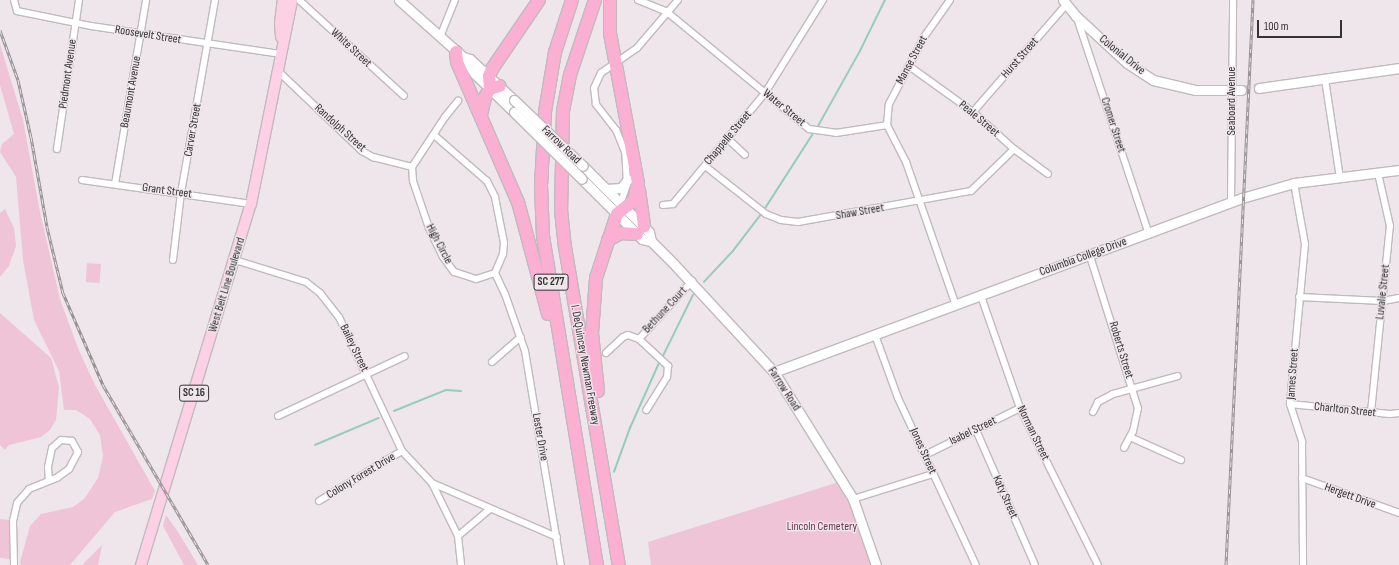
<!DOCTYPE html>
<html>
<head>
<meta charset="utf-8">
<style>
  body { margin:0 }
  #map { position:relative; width:1399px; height:565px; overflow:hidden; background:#eee6ea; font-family:"Sofia Sans Condensed",sans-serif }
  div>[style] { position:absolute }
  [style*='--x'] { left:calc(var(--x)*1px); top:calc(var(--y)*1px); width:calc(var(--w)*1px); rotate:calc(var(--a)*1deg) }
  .green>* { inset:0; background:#efc4d7; transform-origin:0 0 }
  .stream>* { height:1.5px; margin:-0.75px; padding:0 0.75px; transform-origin:0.75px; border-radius:0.75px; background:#98cbbd }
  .secondary-tunnel>* { height:9px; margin-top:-4.5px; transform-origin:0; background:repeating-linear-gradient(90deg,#c9c2c6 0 9px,transparent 0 13.5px) }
  .roads { filter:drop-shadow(1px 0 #c1babd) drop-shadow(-1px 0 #c1babd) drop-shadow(0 1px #c1babd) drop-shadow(0 -1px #c1babd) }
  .street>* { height:6px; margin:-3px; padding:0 3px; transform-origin:3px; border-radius:3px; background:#fff }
  .secondary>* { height:9px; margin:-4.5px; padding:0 4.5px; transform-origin:4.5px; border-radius:4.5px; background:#fff }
  .primary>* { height:10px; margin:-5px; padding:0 5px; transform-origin:5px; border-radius:5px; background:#fdd0e5 }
  .highway>* { height:12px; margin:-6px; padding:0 6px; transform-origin:6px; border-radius:6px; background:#fbb0d3 }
  .rail>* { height:3px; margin-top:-1.5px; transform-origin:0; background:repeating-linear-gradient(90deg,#eee6ea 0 4.5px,#979194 0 9px); box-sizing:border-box; border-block:1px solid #979194 }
  .bridges { filter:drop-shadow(1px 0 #c1babd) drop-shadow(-1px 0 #c1babd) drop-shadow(0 1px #c1babd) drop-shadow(0 -1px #c1babd) }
  .secondary-bridge>* { height:9px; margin:-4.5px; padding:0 4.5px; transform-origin:4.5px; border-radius:4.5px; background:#fff }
  span { translate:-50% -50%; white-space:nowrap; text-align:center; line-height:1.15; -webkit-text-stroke:3px #eee6ea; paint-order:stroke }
  .shield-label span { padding:1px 3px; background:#eee6ea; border:1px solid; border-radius:3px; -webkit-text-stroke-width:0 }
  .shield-label { font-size:11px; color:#353234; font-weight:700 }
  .street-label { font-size:12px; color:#353234 }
  .park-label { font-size:12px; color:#6c3451 }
  .scale { position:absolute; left:1257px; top:20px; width:85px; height:18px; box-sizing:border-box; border:2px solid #353234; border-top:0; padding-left:5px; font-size:12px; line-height:14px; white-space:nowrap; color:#353234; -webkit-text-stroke:3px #eee6ea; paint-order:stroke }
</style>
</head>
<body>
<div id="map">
  <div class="green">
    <div style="clip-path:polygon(0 44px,23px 120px,40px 212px,60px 299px,78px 348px,94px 383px,155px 491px,152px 499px,115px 512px,70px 565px,21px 565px,20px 562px,30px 526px,41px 514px,73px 507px,84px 499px,98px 478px,103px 456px,100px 435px,90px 419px,76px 410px,64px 410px,59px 371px,34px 320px,23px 260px,16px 177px,0 152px,2px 144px,14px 134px,0 85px)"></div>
    <div style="clip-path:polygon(5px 209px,14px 228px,16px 246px,9px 266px,0 277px,0 213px)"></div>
    <div style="left:87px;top:263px;width:14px;height:19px;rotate:4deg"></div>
    <div style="clip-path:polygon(0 313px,51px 358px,59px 387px,56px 420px,50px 430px,41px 437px,9px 445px,5px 450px,0 445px)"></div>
    <div style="clip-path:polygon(842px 481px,876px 565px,651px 565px,648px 542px)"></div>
    <div style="clip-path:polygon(166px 515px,178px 532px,198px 565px,184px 565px,163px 526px)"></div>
    <div style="clip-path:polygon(0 519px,9px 520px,10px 559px,0 558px)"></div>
    <div style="clip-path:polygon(102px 545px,98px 565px,83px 565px,85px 562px)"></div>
  </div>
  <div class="stream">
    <div style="--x:817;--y:128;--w:88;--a:-60.8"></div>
    <div style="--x:860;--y:51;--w:57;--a:-63.9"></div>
    <div style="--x:764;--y:210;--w:93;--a:-57.3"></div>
    <div style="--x:704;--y:282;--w:42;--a:-46.9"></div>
    <div style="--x:733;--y:251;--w:48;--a:-52.7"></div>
    <div style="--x:662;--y:358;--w:70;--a:-63.8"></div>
    <div style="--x:394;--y:411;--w:56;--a:-22"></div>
    <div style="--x:446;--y:390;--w:15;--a:4"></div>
    <div style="--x:315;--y:445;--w:69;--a:-22.9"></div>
    <div style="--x:614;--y:472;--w:47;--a:-70"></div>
    <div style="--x:630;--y:428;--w:73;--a:-65.9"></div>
  </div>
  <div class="secondary-tunnel">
    <div style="--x:1241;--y:90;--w:18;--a:-6"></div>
  </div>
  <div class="roads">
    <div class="street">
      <div style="--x:14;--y:0;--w:11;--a:75"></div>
      <div style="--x:17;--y:11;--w:76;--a:11.5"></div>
      <div style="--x:91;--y:26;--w:191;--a:8.4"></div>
      <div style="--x:299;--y:0;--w:142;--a:42.4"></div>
      <div style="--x:638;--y:0;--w:31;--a:22"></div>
      <div style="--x:667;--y:12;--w:184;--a:39.5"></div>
      <div style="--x:809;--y:129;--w:27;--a:8"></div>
      <div style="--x:836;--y:133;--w:52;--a:-8.9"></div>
      <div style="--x:1077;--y:18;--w:228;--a:71.6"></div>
      <div style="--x:440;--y:37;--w:40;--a:-68"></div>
      <div style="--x:909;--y:66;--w:79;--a:35.7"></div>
      <div style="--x:973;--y:112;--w:55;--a:42.1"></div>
      <div style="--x:1014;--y:149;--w:42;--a:36.3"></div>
      <div style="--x:278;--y:71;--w:116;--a:43.6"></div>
      <div style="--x:362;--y:151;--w:13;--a:29"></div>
      <div style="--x:373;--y:157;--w:40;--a:14.4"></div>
      <div style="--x:1325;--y:79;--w:100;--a:81.4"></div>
      <div style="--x:973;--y:112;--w:143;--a:-49"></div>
      <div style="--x:887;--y:125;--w:42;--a:62.8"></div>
      <div style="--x:906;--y:162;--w:149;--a:70.8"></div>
      <div style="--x:887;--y:125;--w:21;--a:-85"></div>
      <div style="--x:889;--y:104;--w:76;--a:-62.4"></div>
      <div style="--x:924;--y:37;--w:45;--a:-54.9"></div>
      <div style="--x:434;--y:135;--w:70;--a:41"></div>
      <div style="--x:487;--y:181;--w:18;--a:63"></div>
      <div style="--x:495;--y:197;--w:47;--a:78.9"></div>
      <div style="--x:504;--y:243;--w:11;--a:95"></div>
      <div style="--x:503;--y:254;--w:21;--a:113"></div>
      <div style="--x:495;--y:273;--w:20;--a:162"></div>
      <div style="--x:476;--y:279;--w:23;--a:-162"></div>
      <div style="--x:454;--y:272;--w:19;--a:-126"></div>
      <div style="--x:443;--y:257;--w:32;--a:-116"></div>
      <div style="--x:429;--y:228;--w:50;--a:-108.8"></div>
      <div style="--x:413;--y:181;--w:14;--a:-94"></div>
      <div style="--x:412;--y:167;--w:60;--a:-56.6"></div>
      <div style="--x:445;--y:117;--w:21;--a:-51"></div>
      <div style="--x:728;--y:139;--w:23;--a:43"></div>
      <div style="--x:57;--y:149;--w:151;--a:-81.6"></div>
      <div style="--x:705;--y:166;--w:78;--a:38.2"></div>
      <div style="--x:766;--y:214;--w:16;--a:22"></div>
      <div style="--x:781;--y:220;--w:17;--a:7"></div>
      <div style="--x:798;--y:222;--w:176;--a:-10.2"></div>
      <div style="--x:971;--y:191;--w:60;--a:-44.3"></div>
      <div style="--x:82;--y:180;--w:171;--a:8.1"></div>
      <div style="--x:1294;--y:183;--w:62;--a:79.8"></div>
      <div style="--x:1305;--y:244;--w:161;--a:95.4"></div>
      <div style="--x:1290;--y:404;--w:40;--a:72"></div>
      <div style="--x:1302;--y:442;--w:123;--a:89.5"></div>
      <div style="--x:115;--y:184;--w:187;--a:-80.4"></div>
      <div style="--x:1231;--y:203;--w:203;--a:-89.4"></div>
      <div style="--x:620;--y:205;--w:21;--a:-71"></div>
      <div style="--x:627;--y:185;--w:33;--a:-93"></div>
      <div style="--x:625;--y:152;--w:24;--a:-112"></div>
      <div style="--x:616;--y:130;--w:33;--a:-128"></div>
      <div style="--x:596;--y:104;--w:16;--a:-97"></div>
      <div style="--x:594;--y:88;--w:17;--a:-65"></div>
      <div style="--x:601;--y:73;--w:44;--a:-34.8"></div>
      <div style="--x:637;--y:48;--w:63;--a:-49.5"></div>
      <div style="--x:663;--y:205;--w:10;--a:-6"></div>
      <div style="--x:673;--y:204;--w:144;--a:-50.3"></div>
      <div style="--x:765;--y:93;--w:110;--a:-58.1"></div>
      <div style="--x:1089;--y:253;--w:163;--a:72.5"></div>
      <div style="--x:1138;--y:408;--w:24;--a:102"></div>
      <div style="--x:1133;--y:431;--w:19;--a:118"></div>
      <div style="--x:173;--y:260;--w:67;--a:-83.2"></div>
      <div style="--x:181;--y:193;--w:196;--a:-80"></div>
      <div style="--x:235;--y:260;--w:74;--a:17.2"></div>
      <div style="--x:306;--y:282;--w:18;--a:38"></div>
      <div style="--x:320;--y:293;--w:31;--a:52"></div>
      <div style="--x:339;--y:317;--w:148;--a:64.8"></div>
      <div style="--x:402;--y:451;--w:44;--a:46.8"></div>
      <div style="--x:432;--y:483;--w:136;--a:23.4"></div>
      <div style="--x:495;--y:273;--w:23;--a:65"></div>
      <div style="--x:505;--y:294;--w:60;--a:70.7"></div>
      <div style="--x:525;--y:351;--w:217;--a:80.5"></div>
      <div style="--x:981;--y:296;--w:119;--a:70.8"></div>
      <div style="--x:1020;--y:408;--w:175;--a:63.6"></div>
      <div style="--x:1299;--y:297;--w:84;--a:2.7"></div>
      <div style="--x:1383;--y:301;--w:16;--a:-11"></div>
      <div style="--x:875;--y:335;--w:67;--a:69.9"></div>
      <div style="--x:898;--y:398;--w:184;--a:65"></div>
      <div style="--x:639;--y:339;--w:40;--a:43"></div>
      <div style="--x:668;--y:366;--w:11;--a:95"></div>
      <div style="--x:667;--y:377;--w:39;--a:122"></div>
      <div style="--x:606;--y:353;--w:23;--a:-43"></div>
      <div style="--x:623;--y:337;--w:5;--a:-22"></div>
      <div style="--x:628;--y:335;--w:12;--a:20"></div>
      <div style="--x:639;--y:339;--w:79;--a:-47.6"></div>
      <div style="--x:492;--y:362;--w:38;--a:-41"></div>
      <div style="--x:1290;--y:404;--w:100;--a:5.7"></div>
      <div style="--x:1390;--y:414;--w:9;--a:-6"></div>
      <div style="--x:1093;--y:412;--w:11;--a:-63"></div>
      <div style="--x:1098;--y:402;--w:17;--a:-28"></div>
      <div style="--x:1113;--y:394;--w:67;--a:-15.5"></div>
      <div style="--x:1371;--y:412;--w:187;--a:-84.2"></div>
      <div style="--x:1390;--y:226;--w:54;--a:-102.8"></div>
      <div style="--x:278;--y:416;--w:140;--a:-25.3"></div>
      <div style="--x:976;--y:430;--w:147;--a:66.4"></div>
      <div style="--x:1130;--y:437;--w:56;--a:24.3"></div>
      <div style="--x:925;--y:455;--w:106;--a:-26.3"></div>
      <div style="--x:1302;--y:478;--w:103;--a:19.8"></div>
      <div style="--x:432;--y:483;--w:59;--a:63.9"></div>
      <div style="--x:458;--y:536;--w:29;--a:84"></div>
      <div style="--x:853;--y:499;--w:84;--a:-17.4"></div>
      <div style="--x:319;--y:501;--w:97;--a:-31.1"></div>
      <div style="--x:458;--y:536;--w:42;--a:-40.2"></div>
      <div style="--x:14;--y:565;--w:44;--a:-91.3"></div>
      <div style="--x:13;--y:521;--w:18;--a:-77"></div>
      <div style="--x:17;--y:503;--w:18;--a:-49"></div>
      <div style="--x:29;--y:489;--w:31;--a:-22"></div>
      <div style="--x:58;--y:477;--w:14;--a:-36"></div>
      <div style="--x:69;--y:469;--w:19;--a:-62"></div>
      <div style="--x:78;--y:452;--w:13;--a:-119"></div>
      <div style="--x:72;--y:441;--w:11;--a:-175"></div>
      <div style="--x:61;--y:440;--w:12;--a:138"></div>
      <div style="--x:52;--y:448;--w:19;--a:102"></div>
      <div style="--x:48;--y:467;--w:13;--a:86"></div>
    </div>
    <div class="secondary">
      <div style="--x:399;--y:0;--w:86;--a:41.7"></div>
      <div style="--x:463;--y:57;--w:7;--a:16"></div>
      <div style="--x:470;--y:59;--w:60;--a:43"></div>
      <div style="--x:1063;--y:0;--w:21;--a:51"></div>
      <div style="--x:1076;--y:16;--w:69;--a:42.7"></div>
      <div style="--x:1127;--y:63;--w:31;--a:33"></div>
      <div style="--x:1153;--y:80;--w:43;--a:13.4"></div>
      <div style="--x:1195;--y:90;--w:46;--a:0"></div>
      <div style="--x:463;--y:57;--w:21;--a:55"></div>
      <div style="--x:475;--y:74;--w:54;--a:44.3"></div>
      <div style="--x:1259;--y:88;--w:141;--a:-8.1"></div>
      <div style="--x:583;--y:166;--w:93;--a:45"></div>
      <div style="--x:649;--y:232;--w:9;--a:77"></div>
      <div style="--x:582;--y:179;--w:85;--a:45"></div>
      <div style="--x:642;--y:239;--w:9;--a:13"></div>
      <div style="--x:651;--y:241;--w:31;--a:45"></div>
      <div style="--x:673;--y:263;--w:149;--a:47.2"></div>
      <div style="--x:774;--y:372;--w:150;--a:58.1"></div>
      <div style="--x:853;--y:499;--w:70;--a:70.8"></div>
      <div style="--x:606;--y:189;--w:15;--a:-4"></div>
      <div style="--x:621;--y:188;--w:11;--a:-52"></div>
      <div style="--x:774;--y:372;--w:499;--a:-20.4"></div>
      <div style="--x:1242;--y:198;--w:54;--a:-16.1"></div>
      <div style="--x:1294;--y:183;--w:106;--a:-7.1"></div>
    </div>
    <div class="primary">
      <div style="--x:281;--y:37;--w:14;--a:-94"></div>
      <div style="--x:280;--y:23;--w:23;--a:-83"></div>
      <div style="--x:141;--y:565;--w:377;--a:-73.1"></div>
      <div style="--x:251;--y:204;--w:208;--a:-78.6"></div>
    </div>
    <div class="highway">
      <div style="--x:572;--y:0;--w:55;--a:108.1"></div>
      <div style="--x:555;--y:52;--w:61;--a:99.5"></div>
      <div style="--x:545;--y:112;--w:74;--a:93.1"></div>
      <div style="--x:541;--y:186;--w:50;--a:87.7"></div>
      <div style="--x:543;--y:236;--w:333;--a:80.7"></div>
      <div style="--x:595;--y:0;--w:79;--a:108.4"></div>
      <div style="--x:570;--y:75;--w:36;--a:101"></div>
      <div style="--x:563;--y:110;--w:100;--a:91.1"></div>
      <div style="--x:561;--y:210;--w:37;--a:84"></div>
      <div style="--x:565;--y:247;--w:323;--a:80.4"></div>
      <div style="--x:456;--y:52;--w:10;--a:84"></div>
      <div style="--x:457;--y:62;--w:153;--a:66.5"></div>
      <div style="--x:518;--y:202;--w:116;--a:75"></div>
      <div style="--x:490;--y:89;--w:13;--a:-94"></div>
      <div style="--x:489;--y:76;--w:8;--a:-67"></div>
      <div style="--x:492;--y:69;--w:83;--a:-55.7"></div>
      <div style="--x:481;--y:115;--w:18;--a:-77"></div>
      <div style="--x:485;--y:97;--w:9;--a:-58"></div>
      <div style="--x:490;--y:89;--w:10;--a:-17"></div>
      <div style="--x:639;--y:190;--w:37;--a:82"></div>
      <div style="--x:608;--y:240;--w:15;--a:-28"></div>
      <div style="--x:621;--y:233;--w:16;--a:4"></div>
      <div style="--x:598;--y:391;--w:58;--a:-95.9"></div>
      <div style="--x:592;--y:333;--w:55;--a:-85.8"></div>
      <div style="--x:596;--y:278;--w:67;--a:-71.8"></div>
      <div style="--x:617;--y:214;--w:22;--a:-39"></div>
      <div style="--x:634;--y:200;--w:17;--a:-77"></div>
      <div style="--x:638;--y:183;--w:153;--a:-100.6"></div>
      <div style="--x:610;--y:33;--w:33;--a:-90"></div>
    </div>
  </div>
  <div class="rail">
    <div style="--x:0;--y:30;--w:53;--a:70.2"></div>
    <div style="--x:18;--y:80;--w:58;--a:77.2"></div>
    <div style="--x:31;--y:137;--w:91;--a:79.9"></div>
    <div style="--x:47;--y:227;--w:68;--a:76.4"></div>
    <div style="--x:63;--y:293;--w:100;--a:66.5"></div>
    <div style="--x:103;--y:385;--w:208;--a:59.7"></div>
    <div style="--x:1226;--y:565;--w:566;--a:-87.26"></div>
  </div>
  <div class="bridges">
    <div class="secondary-bridge">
      <div style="--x:514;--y:100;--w:95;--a:43.7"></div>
      <div style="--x:514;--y:112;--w:95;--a:44.6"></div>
    </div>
  </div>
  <div class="shield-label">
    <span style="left:551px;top:282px">SC 277</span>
    <span style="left:194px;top:393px">SC 16</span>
  </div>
  <div class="street-label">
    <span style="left:148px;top:35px;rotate:9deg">Roosevelt Street</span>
    <span style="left:351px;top:48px;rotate:43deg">White Street</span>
    <span style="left:1122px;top:55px;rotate:39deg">Colonial Drive</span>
    <span style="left:1020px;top:58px;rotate:-49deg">Hurst Street</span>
    <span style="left:912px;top:60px;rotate:-62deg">Manse Street</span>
    <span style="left:68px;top:74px;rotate:-82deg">Piedmont Avenue</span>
    <span style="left:131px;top:92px;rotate:-80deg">Beaumont Avenue</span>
    <span style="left:1232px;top:101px;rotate:-90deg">Seaboard Avenue</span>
    <span style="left:784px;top:108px;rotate:39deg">Water Street</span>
    <span style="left:979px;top:119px;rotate:40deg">Peale Street</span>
    <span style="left:1113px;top:125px;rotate:72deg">Cromer Street</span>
    <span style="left:340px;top:128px;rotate:42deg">Randolph Street</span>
    <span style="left:193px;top:130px;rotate:-80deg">Carver Street</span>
    <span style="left:728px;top:138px;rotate:-50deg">Chappelle Street</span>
    <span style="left:561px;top:145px;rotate:44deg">Farrow Road</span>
    <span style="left:167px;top:191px;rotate:8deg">Grant Street</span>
    <span style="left:860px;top:212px;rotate:-10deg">Shaw Street</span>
    <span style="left:439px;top:244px;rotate:62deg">High Circle</span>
    <span style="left:1083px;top:257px;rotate:-20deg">Columbia College Drive</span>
    <span style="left:227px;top:285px;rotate:-73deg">West Belt Line Boulevard</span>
    <span style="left:1383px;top:292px;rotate:-84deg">Luvalie Street</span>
    <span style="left:665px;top:310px;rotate:-47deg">Bethune Court</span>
    <span style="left:354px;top:348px;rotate:64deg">Bailey Street</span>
    <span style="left:1121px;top:350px;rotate:73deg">Roberts Street</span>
    <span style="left:585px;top:365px;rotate:80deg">I. DeQuincey Newman Freeway</span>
    <span style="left:1293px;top:374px;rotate:-86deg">James Street</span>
    <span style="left:784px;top:389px;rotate:57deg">Farrow Road</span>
    <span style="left:1345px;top:410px;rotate:6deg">Charlton Street</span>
    <span style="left:973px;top:431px;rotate:-26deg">Isabel Street</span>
    <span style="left:1033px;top:433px;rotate:64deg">Norman Street</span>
    <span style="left:540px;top:437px;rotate:80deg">Lester Drive</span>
    <span style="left:923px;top:451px;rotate:66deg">Jones Street</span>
    <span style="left:361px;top:476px;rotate:-31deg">Colony Forest Drive</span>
    <span style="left:1350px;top:496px;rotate:20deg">Hergett Drive</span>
    <span style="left:1005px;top:497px;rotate:66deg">Katy Street</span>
  </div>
  <div class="park-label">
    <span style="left:822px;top:527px">Lincoln Cemetery</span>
  </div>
  <div class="scale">100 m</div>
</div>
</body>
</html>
